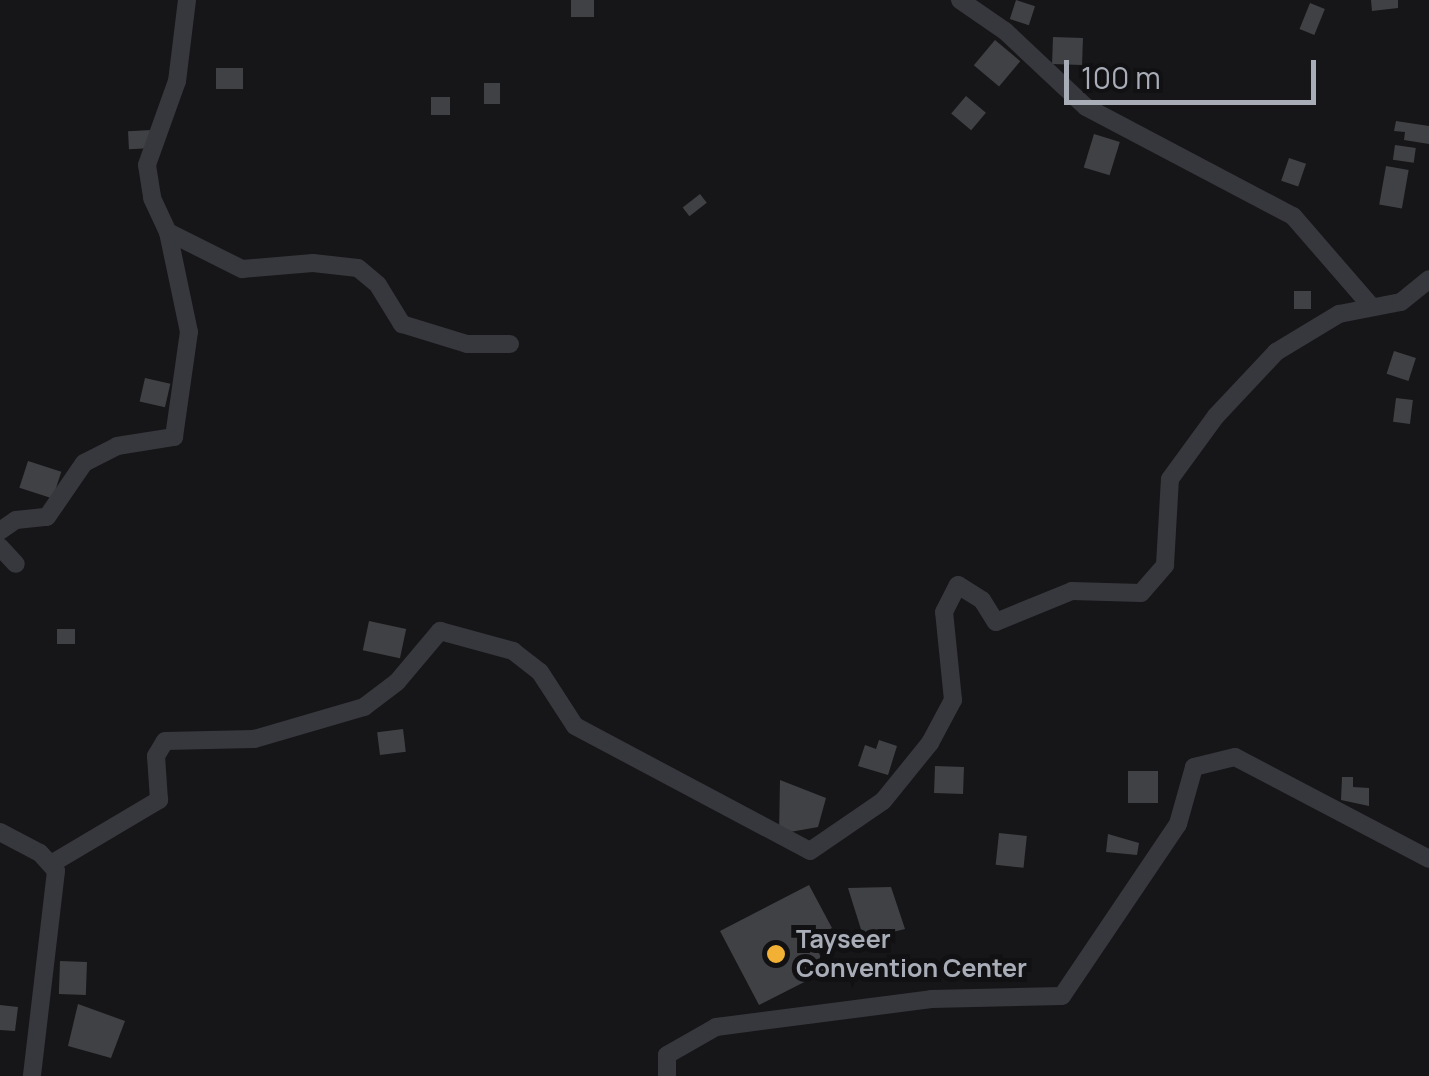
<!DOCTYPE html>
<html>
<head>
<meta charset="utf-8">
<style>
  body { margin:0 }
  #map { position:relative; width:1429px; height:1076px; overflow:hidden; background:#161618; font-family:Manrope,sans-serif }
  div>[style] { position:absolute }
  [style*='--x'] { left:calc(var(--x)*1px); top:calc(var(--y)*1px); width:calc(var(--w)*1px); rotate:calc(var(--a)*1deg) }
  .building>* { inset:0; background:#404145; transform-origin:0 0 }
  .street>* { height:18px; margin:-9px; padding:0 9px; transform-origin:9px; border-radius:9px; background:#37383d }
  .dots>* { width:28px; height:28px; translate:-50% -50%; box-sizing:border-box; border:5px solid #111113; border-radius:50% }
  span { translate:-50% -50%; white-space:nowrap; text-align:center; line-height:1.15; -webkit-text-stroke:10px #111113; paint-order:stroke }
  .poi-label { font-size:25px; color:#a8adb8; font-weight:700 }
  .left { translate:0 -50%; text-align:left }
  .scale { position:absolute; left:1064px; top:60px; width:252px; height:45px; box-sizing:border-box; border:5px solid #a8adb8; border-top:0; padding-left:12px; font-size:30px; line-height:35px; white-space:nowrap; color:#a8adb8; -webkit-text-stroke:8px #111113; paint-order:stroke }
</style>
</head>
<body>
<div id="map">
  <div class="building">
    <div style="left:571px;top:0;width:23px;height:17px"></div>
    <div style="left:1016px;top:0;width:20px;height:20px;rotate:18deg"></div>
    <div style="clip-path:polygon(1371px 0,1398px 0,1398px 8px,1372px 11px)"></div>
    <div style="left:1310px;top:3px;width:16px;height:28px;rotate:22deg"></div>
    <div style="left:1053px;top:37px;width:30px;height:27px;rotate:2deg"></div>
    <div style="left:995px;top:40px;width:33px;height:33px;rotate:40deg"></div>
    <div style="left:243px;top:68px;width:21px;height:27px;rotate:90deg"></div>
    <div style="left:484px;top:83px;width:16px;height:21px"></div>
    <div style="left:966px;top:96px;width:26px;height:23px;rotate:40deg"></div>
    <div style="left:450px;top:97px;width:18px;height:19px;rotate:90deg"></div>
    <div style="clip-path:polygon(1396px 121px,1429px 126px,1429px 144px,1404px 140px,1405px 132px,1394px 131px)"></div>
    <div style="left:152px;top:130px;width:18px;height:24px;rotate:87deg"></div>
    <div style="left:1094px;top:134px;width:27px;height:35px;rotate:17deg"></div>
    <div style="left:1395px;top:145px;width:21px;height:15px;rotate:8deg"></div>
    <div style="left:1289px;top:158px;width:18px;height:24px;rotate:19deg"></div>
    <div style="left:1386px;top:166px;width:23px;height:39px;rotate:10deg"></div>
    <div style="left:700px;top:194px;width:11px;height:22px;rotate:52deg"></div>
    <div style="left:1294px;top:291px;width:17px;height:18px"></div>
    <div style="left:1394px;top:351px;width:23px;height:24px;rotate:18deg"></div>
    <div style="left:145px;top:378px;width:26px;height:24px;rotate:13deg"></div>
    <div style="left:1396px;top:398px;width:17px;height:24px;rotate:7deg"></div>
    <div style="left:28px;top:461px;width:35px;height:28px;rotate:18deg"></div>
    <div style="left:369px;top:621px;width:38px;height:30px;rotate:12deg"></div>
    <div style="left:57px;top:629px;width:18px;height:15px"></div>
    <div style="left:403px;top:729px;width:23px;height:26px;rotate:83deg"></div>
    <div style="clip-path:polygon(879px 740px,897px 746px,888px 775px,858px 766px,865px 745px,876px 749px)"></div>
    <div style="left:935px;top:766px;width:29px;height:27px;rotate:2deg"></div>
    <div style="left:1158px;top:771px;width:32px;height:30px;rotate:90deg"></div>
    <div style="clip-path:polygon(1342px 777px,1353px 777px,1353px 787px,1369px 788px,1369px 806px,1341px 800px)"></div>
    <div style="clip-path:polygon(780px 780px,826px 798px,818px 827px,779px 834px)"></div>
    <div style="left:999px;top:833px;width:28px;height:32px;rotate:6deg"></div>
    <div style="clip-path:polygon(1108px 834px,1139px 843px,1137px 855px,1106px 852px)"></div>
    <div style="clip-path:polygon(809px 885px,832px 928px,811px 939px,828px 970px,759px 1005px,720px 931px)"></div>
    <div style="clip-path:polygon(891px 887px,905px 929px,864px 939px,848px 888px)"></div>
    <div style="left:60px;top:961px;width:27px;height:33px;rotate:2deg"></div>
    <div style="clip-path:polygon(78px 1004px,125px 1021px,111px 1058px,68px 1046px)"></div>
    <div style="clip-path:polygon(0 1005px,18px 1007px,15px 1031px,0 1030px)"></div>
  </div>
  <div class="street">
    <div style="--x:187;--y:0;--w:82;--a:97"></div>
    <div style="--x:177;--y:81;--w:89;--a:109.7"></div>
    <div style="--x:147;--y:165;--w:33;--a:81"></div>
    <div style="--x:152;--y:198;--w:38;--a:65"></div>
    <div style="--x:168;--y:232;--w:83;--a:26.6"></div>
    <div style="--x:242;--y:269;--w:71;--a:-4.8"></div>
    <div style="--x:313;--y:263;--w:45;--a:6.3"></div>
    <div style="--x:358;--y:268;--w:26;--a:40"></div>
    <div style="--x:378;--y:285;--w:46;--a:58.4"></div>
    <div style="--x:402;--y:324;--w:68;--a:17.1"></div>
    <div style="--x:467;--y:344;--w:43;--a:0"></div>
    <div style="--x:960;--y:0;--w:55;--a:34.6"></div>
    <div style="--x:1005;--y:31;--w:111;--a:43.2"></div>
    <div style="--x:1086;--y:107;--w:234;--a:27.8"></div>
    <div style="--x:1293;--y:216;--w:119;--a:49.1"></div>
    <div style="--x:0;--y:531;--w:19;--a:-35"></div>
    <div style="--x:16;--y:520;--w:31;--a:-6"></div>
    <div style="--x:47;--y:517;--w:65;--a:-55.6"></div>
    <div style="--x:84;--y:463;--w:37;--a:-27"></div>
    <div style="--x:117;--y:446;--w:58;--a:-9"></div>
    <div style="--x:174;--y:437;--w:106;--a:-81.9"></div>
    <div style="--x:189;--y:332;--w:102;--a:-101.9"></div>
    <div style="--x:0;--y:547;--w:23;--a:47"></div>
    <div style="--x:0;--y:832;--w:45;--a:27.7"></div>
    <div style="--x:40;--y:853;--w:24;--a:48"></div>
    <div style="--x:56;--y:871;--w:206;--a:96.7"></div>
    <div style="--x:51;--y:864;--w:126;--a:-30.7"></div>
    <div style="--x:159;--y:800;--w:44;--a:-93.9"></div>
    <div style="--x:156;--y:756;--w:17;--a:-59"></div>
    <div style="--x:165;--y:741;--w:89;--a:-1.3"></div>
    <div style="--x:254;--y:739;--w:115;--a:-16.2"></div>
    <div style="--x:364;--y:707;--w:41;--a:-37.1"></div>
    <div style="--x:397;--y:682;--w:67;--a:-49.9"></div>
    <div style="--x:440;--y:631;--w:76;--a:15.3"></div>
    <div style="--x:513;--y:651;--w:34;--a:38"></div>
    <div style="--x:540;--y:672;--w:64;--a:57.1"></div>
    <div style="--x:575;--y:726;--w:266;--a:28"></div>
    <div style="--x:810;--y:851;--w:88;--a:-34.4"></div>
    <div style="--x:883;--y:801;--w:75;--a:-51"></div>
    <div style="--x:930;--y:743;--w:49;--a:-61.9"></div>
    <div style="--x:953;--y:700;--w:88;--a:-95.8"></div>
    <div style="--x:944;--y:612;--w:30;--a:-63"></div>
    <div style="--x:958;--y:585;--w:28;--a:32"></div>
    <div style="--x:982;--y:600;--w:26;--a:58"></div>
    <div style="--x:996;--y:622;--w:82;--a:-22.2"></div>
    <div style="--x:1072;--y:591;--w:69;--a:1.7"></div>
    <div style="--x:1141;--y:593;--w:37;--a:-49"></div>
    <div style="--x:1165;--y:565;--w:86;--a:-86.7"></div>
    <div style="--x:1170;--y:479;--w:78;--a:-53.9"></div>
    <div style="--x:1216;--y:416;--w:88;--a:-46.8"></div>
    <div style="--x:1276;--y:352;--w:74;--a:-31.1"></div>
    <div style="--x:1339;--y:314;--w:63;--a:-11"></div>
    <div style="--x:1401;--y:302;--w:36;--a:-39"></div>
    <div style="--x:667;--y:1076;--w:21;--a:-90"></div>
    <div style="--x:667;--y:1055;--w:56;--a:-29.7"></div>
    <div style="--x:716;--y:1027;--w:217;--a:-7.4"></div>
    <div style="--x:931;--y:999;--w:131;--a:-1.3"></div>
    <div style="--x:1062;--y:996;--w:207;--a:-56"></div>
    <div style="--x:1178;--y:824;--w:59;--a:-74.3"></div>
    <div style="--x:1194;--y:767;--w:42;--a:-13.7"></div>
    <div style="--x:1235;--y:757;--w:219;--a:27.7"></div>
  </div>
  <div class="dots">
    <div style="left:776px;top:954px;background:#f2b134"></div>
  </div>
  <div class="poi-label">
    <span class="left" style="left:796px;top:954px">Tayseer<br>Convention Center</span>
  </div>
  <div class="scale">100 m</div>
</div>
</body>
</html>
